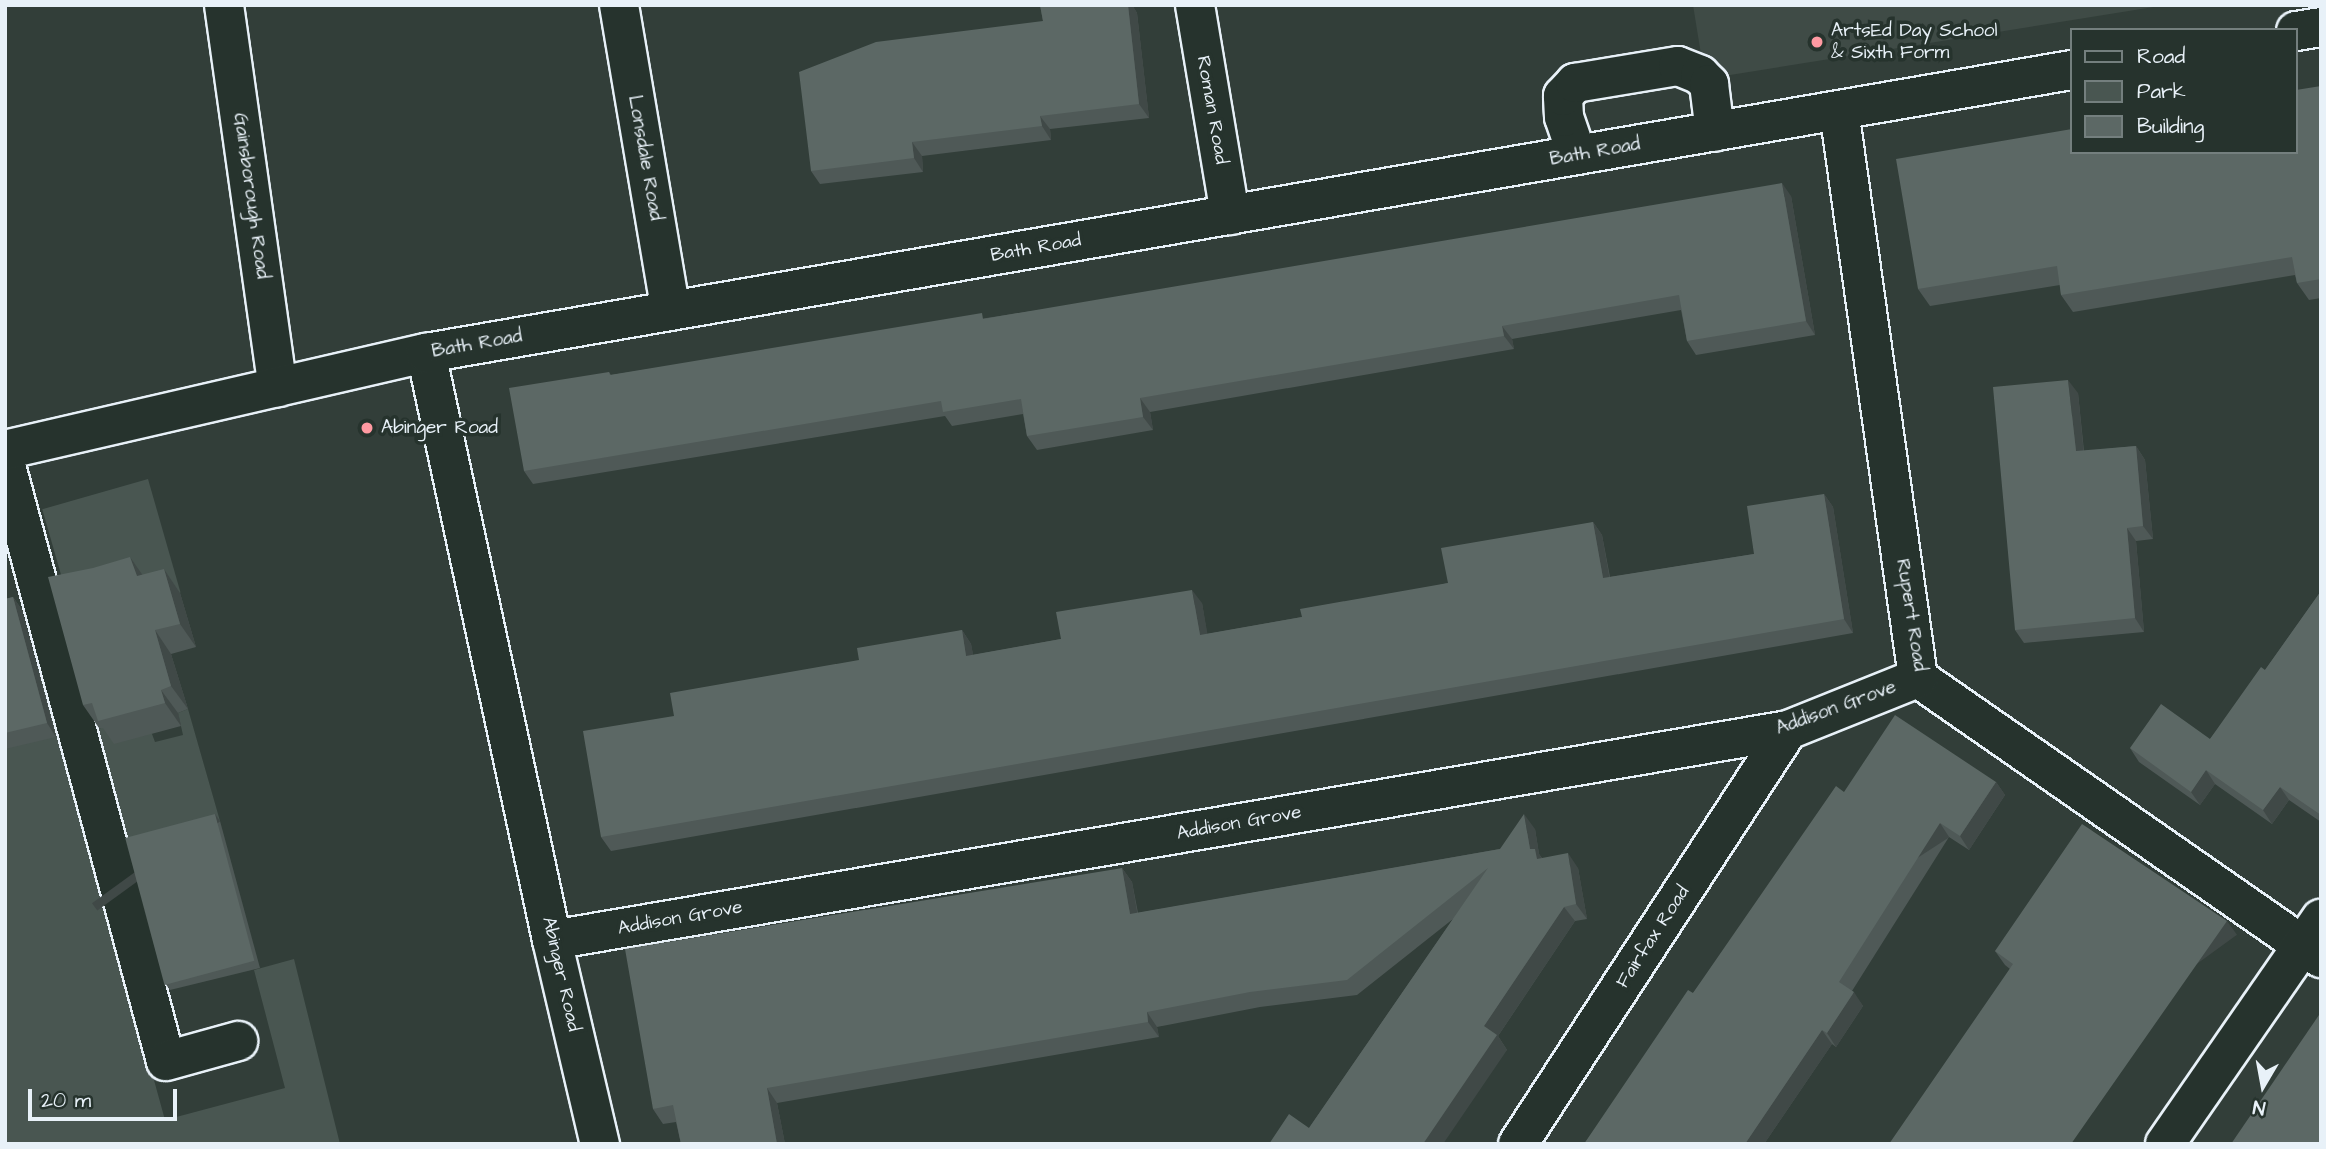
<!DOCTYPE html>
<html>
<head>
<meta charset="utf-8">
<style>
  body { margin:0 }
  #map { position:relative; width:2326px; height:1149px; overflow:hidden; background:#323e39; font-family:"Architects Daughter",sans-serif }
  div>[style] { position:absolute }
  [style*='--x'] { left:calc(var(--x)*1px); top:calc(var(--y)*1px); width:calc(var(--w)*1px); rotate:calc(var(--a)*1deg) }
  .built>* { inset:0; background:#3f4b46 }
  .green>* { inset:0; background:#495651; transform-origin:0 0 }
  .roads { filter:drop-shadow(2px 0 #e8f1f8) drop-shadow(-2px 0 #e8f1f8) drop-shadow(0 2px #e8f1f8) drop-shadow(0 -2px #e8f1f8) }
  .minor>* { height:38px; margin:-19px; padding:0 19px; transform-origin:19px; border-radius:19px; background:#26332d }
  .major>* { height:38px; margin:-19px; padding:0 19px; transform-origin:19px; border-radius:19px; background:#26332d }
  .wall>* { inset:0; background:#4f5957 }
  .shaded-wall>* { inset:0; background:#404947; transform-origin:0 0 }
  .building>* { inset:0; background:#5c6865; transform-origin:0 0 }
  .dots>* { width:19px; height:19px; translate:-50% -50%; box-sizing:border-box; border:4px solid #26332d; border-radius:50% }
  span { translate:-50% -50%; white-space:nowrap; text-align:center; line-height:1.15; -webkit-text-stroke:7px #26332d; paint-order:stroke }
  .poi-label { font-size:19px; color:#e8f1f8 }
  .left { translate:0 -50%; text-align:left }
  .street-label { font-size:19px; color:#e8f1f8 }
  .frame { position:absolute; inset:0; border:7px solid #e8f1f8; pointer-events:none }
  .legend { position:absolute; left:2070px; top:28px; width:228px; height:126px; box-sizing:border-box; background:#26332d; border:2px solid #747f7e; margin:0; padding:9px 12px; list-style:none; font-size:21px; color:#e8f1f8 }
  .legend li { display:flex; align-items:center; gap:14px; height:35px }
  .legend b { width:35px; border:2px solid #747f7e }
  .north { position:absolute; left:2228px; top:1051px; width:70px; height:70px; -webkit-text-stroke:5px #26332d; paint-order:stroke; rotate:190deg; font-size:19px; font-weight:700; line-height:28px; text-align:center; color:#e8f1f8 }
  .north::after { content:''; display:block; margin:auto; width:24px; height:32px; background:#e8f1f8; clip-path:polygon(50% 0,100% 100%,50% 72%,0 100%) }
  .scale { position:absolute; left:28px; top:1089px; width:149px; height:32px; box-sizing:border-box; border:4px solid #e8f1f8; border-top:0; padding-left:9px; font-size:21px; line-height:24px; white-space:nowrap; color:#e8f1f8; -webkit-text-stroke:5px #26332d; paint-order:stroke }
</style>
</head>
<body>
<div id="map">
  <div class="built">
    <div style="clip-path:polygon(1693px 5px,2166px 5px,1705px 79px)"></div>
  </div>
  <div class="green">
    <div style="left:148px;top:479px;width:118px;height:110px;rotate:74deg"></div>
    <div style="clip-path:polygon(39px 663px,165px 1120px,285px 1088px,254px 970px,294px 959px,340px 1144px,5px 1144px,5px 672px)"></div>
    <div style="clip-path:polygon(188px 709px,220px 821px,126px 845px,85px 732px,109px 726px,152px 734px,155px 742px,183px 735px,178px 713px)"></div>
  </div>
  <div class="roads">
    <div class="minor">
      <div style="--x:224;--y:5;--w:386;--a:82"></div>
      <div style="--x:619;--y:5;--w:310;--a:80.4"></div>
      <div style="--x:1195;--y:5;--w:213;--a:80.5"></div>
      <div style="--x:1839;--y:110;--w:573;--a:82.08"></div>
      <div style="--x:1918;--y:678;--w:491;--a:34.8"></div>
      <div style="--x:1577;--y:155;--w:40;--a:-108.9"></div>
      <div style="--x:1564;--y:117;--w:21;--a:-93"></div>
      <div style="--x:1563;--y:96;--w:18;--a:-47"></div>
      <div style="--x:1575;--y:83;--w:104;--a:-9.4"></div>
      <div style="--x:1678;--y:66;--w:24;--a:22"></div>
      <div style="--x:1700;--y:75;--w:13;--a:45"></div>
      <div style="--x:1709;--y:84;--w:48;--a:82.9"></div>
      <div style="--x:426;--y:353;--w:600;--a:77.89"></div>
      <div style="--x:552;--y:940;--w:210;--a:76.8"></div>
      <div style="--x:5;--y:462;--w:620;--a:74.96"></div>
      <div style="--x:166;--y:1061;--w:75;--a:-15.5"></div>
      <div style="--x:552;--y:940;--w:1254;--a:-9.64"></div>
      <div style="--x:1788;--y:730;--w:140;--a:-21.8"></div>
      <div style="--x:1518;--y:1144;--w:494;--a:-56.9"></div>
      <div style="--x:2165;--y:1144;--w:274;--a:-55.3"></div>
    </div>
    <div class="major">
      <div style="--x:2296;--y:31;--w:25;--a:-9"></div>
      <div style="--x:5;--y:450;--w:432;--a:-13"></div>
      <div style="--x:426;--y:353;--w:1670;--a:-9.76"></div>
    </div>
  </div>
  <div class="wall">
    <div style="clip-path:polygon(1040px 5px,1132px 5px,1137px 13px,1149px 118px,1050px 129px,1051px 140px,922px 156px,923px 172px,820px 184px,811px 171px,1043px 21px)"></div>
    <div style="clip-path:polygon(2321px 86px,2321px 298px,2309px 300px,2297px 283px,2295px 275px,2073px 312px,2061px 295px,2060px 285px,1930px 306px,1918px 289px)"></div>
    <div style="clip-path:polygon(1791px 196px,1815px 335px,1696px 355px,1687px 341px,1681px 310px,1512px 339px,1514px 349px,1150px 412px,1153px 430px,1037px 450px,1027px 436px,1023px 414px,952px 426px,945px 416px,533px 484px,524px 471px,609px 372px,611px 375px)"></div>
    <div style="clip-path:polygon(2078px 393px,2084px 451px,2136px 446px,2145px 460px,2153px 539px,2136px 541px,2144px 632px,2024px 643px,2015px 630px)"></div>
    <div style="clip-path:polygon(1824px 494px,1833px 507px,1853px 633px,611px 851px,601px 837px,674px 716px,962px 630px,971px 644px,973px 655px,1061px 639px,1202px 603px,1207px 634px,1302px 617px,1448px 583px,1593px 522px,1602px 535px,1610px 577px,1754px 554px)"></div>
    <div style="clip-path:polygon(164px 569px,180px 593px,196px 647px,171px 654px,188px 709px,178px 713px,181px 726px,114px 744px,103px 728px,99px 728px,83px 705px,143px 575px)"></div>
    <div style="clip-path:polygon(2321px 591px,2321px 822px,2289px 800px,2272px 824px,2215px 784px,2200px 805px,2139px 762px,2130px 748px,2210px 739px,2265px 670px)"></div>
    <div style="clip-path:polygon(13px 597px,22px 610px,56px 737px,5px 749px,5px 599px)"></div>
    <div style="clip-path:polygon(1996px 782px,2005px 795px,1969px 850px,1949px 837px,1852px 991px,1863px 1006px,1836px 1047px,1832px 1044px,1764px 1144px,1584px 1144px,1693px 993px,1844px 792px)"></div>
    <div style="clip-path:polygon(215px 814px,220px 821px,260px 968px,170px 990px,165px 983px)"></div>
    <div style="clip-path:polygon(1535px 829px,1539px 854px,1542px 858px,1578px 868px,1587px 919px,1575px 921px,1498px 1036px,1507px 1050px,1309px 1128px,1453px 919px,1357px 995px,1260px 1007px,1157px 1027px,1159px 1037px,777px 1103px,785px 1144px,681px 1144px,676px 1122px,663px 1124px,653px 1109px,1122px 868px,1132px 882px,1138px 913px,1500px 849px)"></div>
    <div style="clip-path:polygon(2237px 935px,2010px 969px,2005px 965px,1995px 951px)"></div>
  </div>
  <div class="shaded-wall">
    <div style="clip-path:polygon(1128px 5px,1132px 5px,1137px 13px,1149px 118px,1139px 104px)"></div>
    <div style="clip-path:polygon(1040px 116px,1050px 129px,1051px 140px,1042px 126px)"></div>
    <div style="clip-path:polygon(912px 142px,922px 156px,923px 172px,914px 158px)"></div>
    <div style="clip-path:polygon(1782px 183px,1791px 196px,1815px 335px,1806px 321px)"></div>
    <div style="clip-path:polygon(1502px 326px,1512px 339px,1514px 349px,1504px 336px)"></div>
    <div style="clip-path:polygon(2068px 380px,2078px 393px,2085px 465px,2076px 451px)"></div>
    <div style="clip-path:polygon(1140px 398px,1150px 412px,1153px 430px,1143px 417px)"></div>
    <div style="clip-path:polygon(2136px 446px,2145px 460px,2153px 539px,2143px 526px)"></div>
    <div style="clip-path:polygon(1824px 494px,1833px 507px,1853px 633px,1844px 619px)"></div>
    <div style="clip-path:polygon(1593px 522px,1602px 535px,1612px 592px,1603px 578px)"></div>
    <div style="clip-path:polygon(2127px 528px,2136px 541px,2144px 632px,2135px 618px)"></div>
    <div style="clip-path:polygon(130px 557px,146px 580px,137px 576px)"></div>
    <div style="clip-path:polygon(164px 569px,180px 593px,196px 647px,180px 624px)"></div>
    <div style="clip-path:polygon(1192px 590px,1202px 603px,1210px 648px,1200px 635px)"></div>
    <div style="clip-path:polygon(13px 597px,22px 610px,56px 737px,47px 723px)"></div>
    <div style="clip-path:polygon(155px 630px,171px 654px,188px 709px,171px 686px)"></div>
    <div style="clip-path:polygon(962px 630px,971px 644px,976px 669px,966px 656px)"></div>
    <div style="clip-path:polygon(161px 690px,178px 713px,181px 726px,165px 703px)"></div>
    <div style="clip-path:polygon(2206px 770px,2215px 784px,2200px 805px,2191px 792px)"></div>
    <div style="clip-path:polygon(1996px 782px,2005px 795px,1969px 850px,1960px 836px)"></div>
    <div style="clip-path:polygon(2280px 787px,2289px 800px,2272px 824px,2263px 810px)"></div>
    <div style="left:215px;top:814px;width:9px;height:152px;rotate:54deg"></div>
    <div style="clip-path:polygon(1524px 814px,1535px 829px,1539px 854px,1545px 863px,1548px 874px,1530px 849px)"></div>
    <div style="left:1940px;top:823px;width:17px;height:188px;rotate:57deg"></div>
    <div style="clip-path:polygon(1568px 853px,1578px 868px,1587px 919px,1576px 904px)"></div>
    <div style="clip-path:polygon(1122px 868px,1132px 882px,1140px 929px,1130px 914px)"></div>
    <div style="clip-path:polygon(1564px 907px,1575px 921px,1498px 1036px,1507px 1050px,1443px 1144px,1423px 1144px,1484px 1026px)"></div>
    <div style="left:2227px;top:921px;width:17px;height:272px;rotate:54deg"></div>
    <div style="clip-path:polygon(1854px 992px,1863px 1006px,1836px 1047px,1827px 1033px)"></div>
    <div style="clip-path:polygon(1147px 1012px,1157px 1027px,1159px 1037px,1148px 1022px)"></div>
    <div style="clip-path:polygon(1822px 1030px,1832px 1044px,1764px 1144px,1745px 1144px)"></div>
    <div style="clip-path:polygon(767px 1088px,777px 1103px,785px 1144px,777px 1144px)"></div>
  </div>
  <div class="building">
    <div style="clip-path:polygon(1040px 5px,1128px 5px,1139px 104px,1040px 116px,1042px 126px,912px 142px,914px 158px,811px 171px,799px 72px,876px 42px,1043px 21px)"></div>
    <div style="clip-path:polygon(2321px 86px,2321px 279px,2297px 283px,2292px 257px,2061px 295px,2057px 266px,1918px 289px,1896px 159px,2072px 129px,2072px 152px,2296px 152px,2296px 90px)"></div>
    <div style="clip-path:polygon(1782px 183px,1806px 321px,1687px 341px,1679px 295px,1502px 326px,1504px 336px,1140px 398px,1143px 417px,1027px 436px,1021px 399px,943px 412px,941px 401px,524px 471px,509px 388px,609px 372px,610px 375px,982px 313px,983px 319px)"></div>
    <div style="clip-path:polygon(2068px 380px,2076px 451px,2136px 446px,2143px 526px,2127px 528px,2135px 618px,2015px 630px,1993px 387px)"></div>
    <div style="clip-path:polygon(1824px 494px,1844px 619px,601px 837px,583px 731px,674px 716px,670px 693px,859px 660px,857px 648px,962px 630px,966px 656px,1061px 639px,1056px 612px,1192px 590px,1200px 635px,1302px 617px,1300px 609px,1448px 583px,1441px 548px,1593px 522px,1603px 578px,1754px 554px,1747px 506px)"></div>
    <div style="clip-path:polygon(130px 557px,137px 576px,164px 569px,180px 624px,155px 630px,171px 686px,161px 690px,165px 703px,98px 721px,92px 703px,83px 705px,48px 577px,93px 568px)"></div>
    <div style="clip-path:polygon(2321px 591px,2321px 815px,2280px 787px,2263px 810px,2206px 770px,2191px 792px,2130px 748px,2161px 704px,2210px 739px,2261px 667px,2265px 670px)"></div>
    <div style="clip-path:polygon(13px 597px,47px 723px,5px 733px,5px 599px)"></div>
    <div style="clip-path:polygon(1895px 715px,1996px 782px,1960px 836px,1940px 823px,1839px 982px,1854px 992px,1827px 1033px,1822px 1030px,1745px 1144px,1584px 1144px,1688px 990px,1693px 993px,1836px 786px,1844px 792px)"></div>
    <div style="left:215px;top:814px;width:152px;height:93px;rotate:75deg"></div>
    <div style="clip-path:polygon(1524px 814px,1530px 849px,1535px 849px,1537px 859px,1568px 853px,1576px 904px,1564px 907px,1484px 1026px,1497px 1035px,1423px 1144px,1269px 1144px,1289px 1114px,1309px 1128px,1488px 868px,1347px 980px,1250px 992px,1147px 1012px,1148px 1022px,767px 1088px,777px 1144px,681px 1144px,673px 1105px,653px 1109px,625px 949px,1122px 868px,1130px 914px,1500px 849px)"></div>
    <div style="clip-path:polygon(2082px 824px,2227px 921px,2071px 1144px,1889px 1144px,2013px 964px,1995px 951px)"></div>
    <div style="clip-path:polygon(2319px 1015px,2321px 1016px,2321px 1144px,2231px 1144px)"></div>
  </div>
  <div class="dots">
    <div style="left:1817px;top:42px;background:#ff9aa2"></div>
    <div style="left:367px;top:428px;background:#ff9aa2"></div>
  </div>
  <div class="poi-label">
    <span class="left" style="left:1831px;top:42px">ArtsEd Day School<br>&amp; Sixth Form</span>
    <span class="left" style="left:381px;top:428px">Abinger Road</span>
  </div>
  <div class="street-label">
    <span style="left:1212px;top:110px;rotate:80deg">Roman Road</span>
    <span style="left:1595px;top:152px;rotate:-10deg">Bath Road</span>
    <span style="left:645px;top:158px;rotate:80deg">Lonsdale Road</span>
    <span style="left:251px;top:196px;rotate:82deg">Gainsborough Road</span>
    <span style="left:1036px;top:248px;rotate:-10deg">Bath Road</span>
    <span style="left:477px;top:344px;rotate:-10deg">Bath Road</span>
    <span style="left:1911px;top:615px;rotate:81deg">Rupert Road</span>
    <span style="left:1836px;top:708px;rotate:-20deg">Addison Grove</span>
    <span style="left:1239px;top:823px;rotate:-10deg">Addison Grove</span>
    <span style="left:680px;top:918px;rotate:-10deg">Addison Grove</span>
    <span style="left:1653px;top:937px;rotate:-57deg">Fairfax Road</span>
    <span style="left:561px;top:974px;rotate:77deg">Abinger Road</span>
  </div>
  <div class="frame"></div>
  <ul class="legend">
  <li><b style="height:9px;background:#26332d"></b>Road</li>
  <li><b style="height:19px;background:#495651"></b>Park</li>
  <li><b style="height:19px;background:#5c6865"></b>Building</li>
  </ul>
  <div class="north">N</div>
  <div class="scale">20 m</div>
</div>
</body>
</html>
